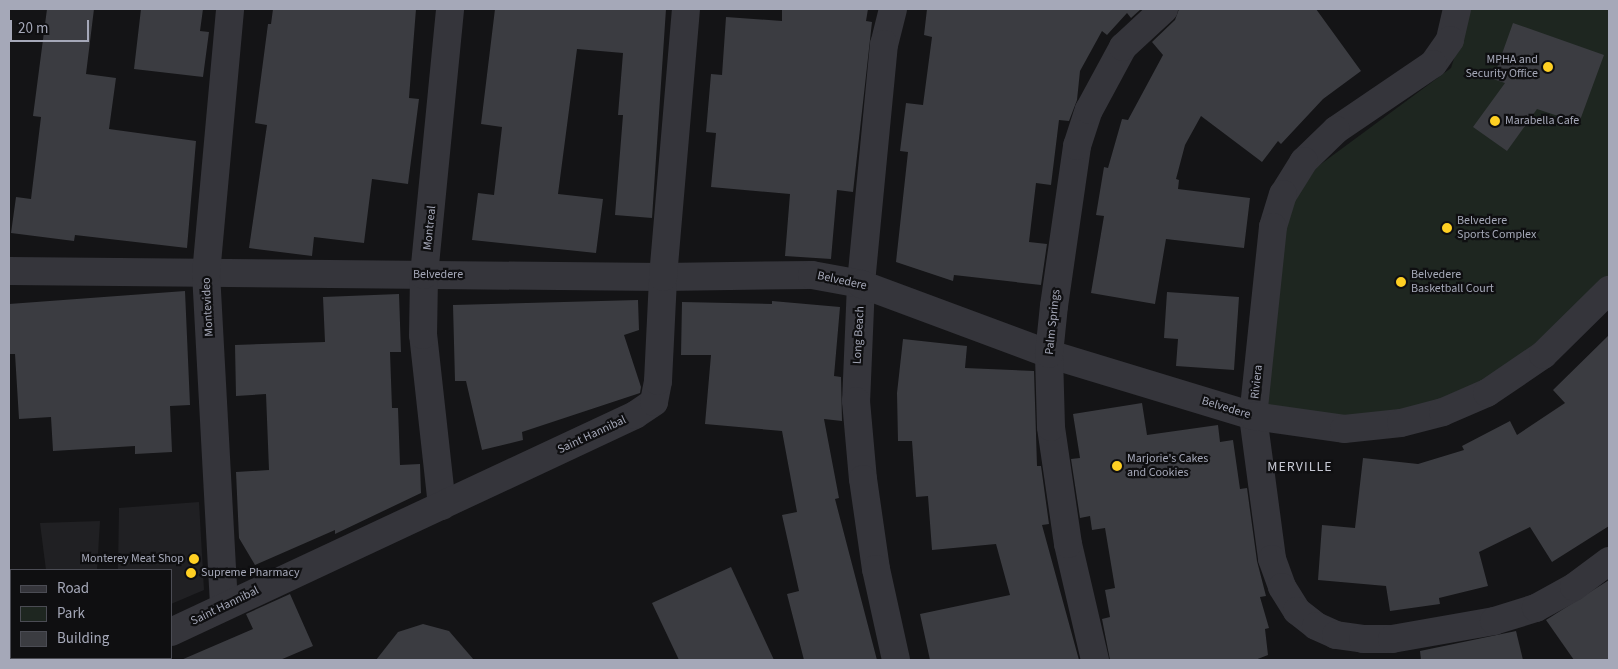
<!DOCTYPE html>
<html>
<head>
<meta charset="utf-8">
<style>
  body { margin:0 }
  #map { position:relative; width:1618px; height:669px; overflow:hidden; background:#141416; font-family:"Source Sans 3",sans-serif }
  div>[style] { position:absolute }
  [style*='--x'] { left:calc(var(--x)*1px); top:calc(var(--y)*1px); width:calc(var(--w)*1px); rotate:calc(var(--a)*1deg) }
  .built>* { inset:0; background:#202023 }
  .green>* { inset:0; background:#1e2620 }
  .building>* { inset:0; background:#3b3c41 }
  .street>* { height:28px; margin:-14px; padding:0 14px; transform-origin:14px; border-radius:14px; background:#35353b }
  .dots>* { width:14px; height:14px; translate:-50% -50%; box-sizing:border-box; border:2px solid #0f0f11; border-radius:50% }
  span { translate:-50% -50%; white-space:nowrap; text-align:center; line-height:1.15; -webkit-text-stroke:4.5px #0f0f11; paint-order:stroke }
  .poi-label { font-size:12px; color:#a5a8b8 }
  .right { translate:-100% -50%; text-align:right }
  .left { translate:0 -50%; text-align:left }
  .street-label { font-size:12px; color:#a5a8b8 }
  .neighbourhood-label { font-size:14px; color:#c6c8d3; letter-spacing:1px }
  .frame { position:absolute; inset:0; border:10px solid #a5a8b8; pointer-events:none }
  .legend { position:absolute; left:10px; top:569px; width:162px; height:90px; box-sizing:border-box; background:#0f0f11; border:1px solid #4b4c54; margin:0; padding:6px 9px; list-style:none; font-size:15px; color:#a5a8b8 }
  .legend li { display:flex; align-items:center; gap:10px; height:25px }
  .legend b { width:25px; border:1px solid #4b4c54 }
  .scale { position:absolute; left:10px; top:20px; width:79px; height:22px; box-sizing:border-box; border:2px solid #a5a8b8; border-top:0; padding-left:6px; font-size:15px; line-height:18px; white-space:nowrap; color:#a5a8b8; -webkit-text-stroke:4px #0f0f11; paint-order:stroke }
</style>
</head>
<body>
<div id="map">
  <div class="built">
    <div style="clip-path:polygon(199px 502px,204px 590px,171px 604px,171px 570px,118px 570px,119px 508px)"></div>
    <div style="clip-path:polygon(100px 521px,97px 570px,46px 570px,40px 523px)"></div>
  </div>
  <div class="green">
    <div style="clip-path:polygon(1470px 9px,1609px 9px,1609px 283px,1508px 371px,1388px 420px,1266px 409px,1288px 208px,1317px 167px,1451px 68px)"></div>
  </div>
  <div class="building">
    <div style="clip-path:polygon(47px 9px,94px 9px,86px 74px,116px 78px,109px 129px,196px 141px,187px 248px,75px 235px,74px 241px,11px 233px,16px 197px,31px 199px,41px 117px,33px 116px)"></div>
    <div style="clip-path:polygon(141px 9px,203px 9px,200px 31px,209px 32px,203px 77px,134px 69px)"></div>
    <div style="clip-path:polygon(273px 9px,416px 9px,409px 98px,419px 99px,408px 184px,372px 179px,364px 243px,314px 237px,312px 256px,249px 248px,267px 125px,255px 123px,268px 24px,271px 24px)"></div>
    <div style="clip-path:polygon(495px 9px,666px 9px,652px 218px,615px 215px,623px 115px,618px 115px,623px 53px,577px 49px,558px 194px,603px 199px,596px 253px,472px 240px,478px 193px,494px 195px,502px 127px,481px 124px)"></div>
    <div style="clip-path:polygon(782px 9px,868px 9px,866px 21px,872px 22px,853px 192px,837px 190px,831px 259px,785px 256px,790px 194px,711px 187px,716px 133px,706px 132px,711px 74px,722px 75px,726px 17px,782px 21px)"></div>
    <div style="clip-path:polygon(927px 9px,1141px 9px,1131px 18px,1127px 13px,1107px 35px,1102px 31px,1080px 71px,1077px 100px,1069px 121px,1059px 120px,1051px 185px,1036px 183px,1029px 242px,1047px 244px,1041px 285px,954px 275px,953px 281px,896px 262px,908px 152px,900px 151px,906px 103px,923px 105px,932px 37px,924px 35px)"></div>
    <div style="clip-path:polygon(1179px 9px,1316px 9px,1361px 71px,1323px 99px,1281px 144px,1278px 141px,1262px 162px,1201px 116px,1185px 145px,1176px 179px,1179px 180px,1178px 189px,1250px 198px,1244px 248px,1166px 239px,1155px 304px,1091px 293px,1104px 216px,1096px 215px,1104px 167px,1108px 168px,1122px 119px,1128px 120px,1163px 55px,1152px 42px,1175px 20px)"></div>
    <div style="clip-path:polygon(1513px 23px,1604px 55px,1579px 123px,1537px 109px,1507px 151px,1473px 127px,1505px 83px,1493px 79px)"></div>
    <div style="clip-path:polygon(185px 291px,190px 405px,170px 406px,172px 452px,135px 454px,135px 446px,53px 451px,51px 417px,19px 419px,15px 354px,9px 354px,9px 304px)"></div>
    <div style="clip-path:polygon(1167px 292px,1239px 297px,1234px 370px,1176px 366px,1178px 339px,1164px 338px)"></div>
    <div style="clip-path:polygon(399px 294px,401px 352px,390px 352px,392px 408px,398px 408px,400px 465px,420px 464px,421px 493px,335px 534px,335px 530px,255px 565px,239px 538px,236px 472px,269px 470px,266px 394px,236px 396px,235px 345px,325px 342px,323px 297px)"></div>
    <div style="clip-path:polygon(638px 300px,639px 330px,624px 335px,641px 387px,640px 393px,522px 432px,523px 440px,482px 450px,466px 381px,455px 381px,453px 305px)"></div>
    <div style="clip-path:polygon(772px 301px,840px 307px,834px 376px,841px 377px,842px 421px,824px 419px,839px 498px,835px 499px,877px 660px,804px 660px,787px 594px,799px 591px,782px 515px,797px 512px,782px 431px,705px 424px,711px 355px,681px 355px,682px 302px,772px 304px)"></div>
    <div style="clip-path:polygon(1609px 335px,1609px 526px,1552px 562px,1530px 527px,1479px 552px,1488px 586px,1439px 598px,1440px 604px,1390px 611px,1386px 586px,1318px 580px,1322px 525px,1355px 528px,1363px 458px,1418px 464px,1464px 450px,1462px 446px,1510px 421px,1517px 435px,1565px 403px,1553px 390px)"></div>
    <div style="clip-path:polygon(903px 339px,967px 346px,965px 368px,1034px 371px,1037px 466px,1041px 466px,1049px 524px,1042px 525px,1079px 660px,930px 660px,920px 614px,1010px 595px,996px 544px,932px 550px,928px 496px,916px 497px,912px 441px,898px 441px,897px 393px)"></div>
    <div style="clip-path:polygon(1142px 403px,1147px 435px,1218px 425px,1220px 442px,1233px 440px,1240px 489px,1247px 488px,1257px 561px,1266px 596px,1260px 597px,1269px 628px,1265px 629px,1268px 655px,1255px 660px,1110px 660px,1102px 619px,1110px 617px,1105px 590px,1115px 588px,1105px 528px,1092px 530px,1090px 516px,1080px 518px,1071px 459px,1080px 458px,1073px 414px)"></div>
    <div style="clip-path:polygon(731px 567px,774px 660px,679px 660px,652px 603px)"></div>
    <div style="clip-path:polygon(1609px 580px,1609px 660px,1574px 660px,1546px 620px)"></div>
    <div style="clip-path:polygon(290px 594px,313px 646px,280px 660px,181px 660px,253px 629px,246px 614px)"></div>
    <div style="clip-path:polygon(423px 624px,449px 631px,474px 660px,376px 660px,398px 632px)"></div>
    <div style="clip-path:polygon(1516px 631px,1523px 660px,1421px 660px,1420px 651px)"></div>
  </div>
  <div class="street">
    <div style="--x:893;--y:9;--w:36;--a:104"></div>
    <div style="--x:884;--y:44;--w:241;--a:95.5"></div>
    <div style="--x:861;--y:284;--w:117;--a:92.4"></div>
    <div style="--x:856;--y:401;--w:78;--a:84.9"></div>
    <div style="--x:863;--y:479;--w:91;--a:81.8"></div>
    <div style="--x:876;--y:569;--w:93;--a:77.6"></div>
    <div style="--x:1457;--y:9;--w:32;--a:103"></div>
    <div style="--x:1450;--y:40;--w:29;--a:125"></div>
    <div style="--x:1433;--y:64;--w:117;--a:145.8"></div>
    <div style="--x:1336;--y:130;--w:45;--a:135.9"></div>
    <div style="--x:1304;--y:161;--w:39;--a:122"></div>
    <div style="--x:1283;--y:194;--w:34;--a:107"></div>
    <div style="--x:1273;--y:227;--w:190;--a:96"></div>
    <div style="--x:1253;--y:416;--w:144;--a:82.4"></div>
    <div style="--x:1272;--y:559;--w:30;--a:70"></div>
    <div style="--x:1282;--y:587;--w:28;--a:58"></div>
    <div style="--x:1297;--y:611;--w:24;--a:38"></div>
    <div style="--x:1316;--y:626;--w:22;--a:24"></div>
    <div style="--x:1336;--y:635;--w:27;--a:8"></div>
    <div style="--x:1363;--y:639;--w:29;--a:0"></div>
    <div style="--x:1392;--y:639;--w:104;--a:-10"></div>
    <div style="--x:1494;--y:621;--w:44;--a:-17.2"></div>
    <div style="--x:1536;--y:608;--w:43;--a:-28.9"></div>
    <div style="--x:1574;--y:587;--w:44;--a:-36.6"></div>
    <div style="--x:9;--y:271;--w:654;--a:0.53"></div>
    <div style="--x:663;--y:277;--w:149;--a:-0.8"></div>
    <div style="--x:812;--y:275;--w:50;--a:10.4"></div>
    <div style="--x:861;--y:284;--w:201;--a:20.4"></div>
    <div style="--x:1049;--y:354;--w:213;--a:16.9"></div>
    <div style="--x:1253;--y:416;--w:92;--a:8.1"></div>
    <div style="--x:1344;--y:429;--w:57;--a:-6"></div>
    <div style="--x:1401;--y:423;--w:43;--a:-14.7"></div>
    <div style="--x:1443;--y:412;--w:48;--a:-23.4"></div>
    <div style="--x:1487;--y:393;--w:68;--a:-34.2"></div>
    <div style="--x:1543;--y:355;--w:93;--a:-44.6"></div>
    <div style="--x:442;--y:506;--w:172;--a:-96.3"></div>
    <div style="--x:423;--y:335;--w:60;--a:-89"></div>
    <div style="--x:424;--y:275;--w:267;--a:-84.4"></div>
    <div style="--x:224;--y:605;--w:331;--a:-93.1"></div>
    <div style="--x:206;--y:274;--w:266;--a:-84.8"></div>
    <div style="--x:171;--y:632;--w:512;--a:-25.06"></div>
    <div style="--x:635;--y:415;--w:23;--a:-34"></div>
    <div style="--x:654;--y:402;--w:21;--a:-79"></div>
    <div style="--x:658;--y:381;--w:104;--a:-87.2"></div>
    <div style="--x:663;--y:277;--w:269;--a:-85.1"></div>
    <div style="--x:9;--y:652;--w:8;--a:90"></div>
    <div style="--x:117;--y:660;--w:4;--a:-27"></div>
    <div style="--x:1095;--y:660;--w:119;--a:-103.1"></div>
    <div style="--x:1068;--y:544;--w:118;--a:-98.3"></div>
    <div style="--x:1051;--y:427;--w:73;--a:-91.6"></div>
    <div style="--x:1049;--y:354;--w:48;--a:-84.1"></div>
    <div style="--x:1054;--y:306;--w:162;--a:-81.8"></div>
    <div style="--x:1077;--y:146;--w:38;--a:-72"></div>
    <div style="--x:1089;--y:110;--w:72;--a:-61.6"></div>
    <div style="--x:1123;--y:47;--w:56;--a:-42.8"></div>
  </div>
  <div class="dots">
    <div style="left:1548px;top:67px;background:#ffd023"></div>
    <div style="left:1495px;top:121px;background:#ffd023"></div>
    <div style="left:1447px;top:228px;background:#ffd023"></div>
    <div style="left:1401px;top:282px;background:#ffd023"></div>
    <div style="left:1117px;top:466px;background:#ffd023"></div>
    <div style="left:194px;top:559px;background:#ffd023"></div>
    <div style="left:191px;top:573px;background:#ffd023"></div>
  </div>
  <div class="poi-label">
    <span class="right" style="left:1538px;top:67px">MPHA and<br>Security Office</span>
    <span class="left" style="left:1505px;top:121px">Marabella Cafe</span>
    <span class="left" style="left:1457px;top:228px">Belvedere<br>Sports Complex</span>
    <span class="left" style="left:1411px;top:282px">Belvedere<br>Basketball Court</span>
    <span class="left" style="left:1127px;top:466px">Marjorie's Cakes<br>and Cookies</span>
    <span class="right" style="left:184px;top:559px">Monterey Meat Shop</span>
    <span class="left" style="left:201px;top:573px">Supreme Pharmacy</span>
  </div>
  <div class="street-label">
    <span style="left:430px;top:228px;rotate:-84deg">Montreal</span>
    <span style="left:438px;top:275px">Belvedere</span>
    <span style="left:842px;top:281px;rotate:12deg">Belvedere</span>
    <span style="left:208px;top:307px;rotate:-93deg">Montevideo</span>
    <span style="left:1053px;top:322px;rotate:-84deg">Palm Springs</span>
    <span style="left:859px;top:335px;rotate:-87deg">Long Beach</span>
    <span style="left:1257px;top:382px;rotate:-84deg">Riviera</span>
    <span style="left:1226px;top:408px;rotate:17deg">Belvedere</span>
    <span style="left:592px;top:435px;rotate:-25deg">Saint Hannibal</span>
    <span style="left:225px;top:606px;rotate:-26deg">Saint Hannibal</span>
  </div>
  <div class="neighbourhood-label">
    <span style="left:1300px;top:467px">MERVILLE</span>
  </div>
  <div class="frame"></div>
  <ul class="legend">
  <li><b style="height:6px;background:#35353b"></b>Road</li>
  <li><b style="height:14px;background:#1e2620"></b>Park</li>
  <li><b style="height:14px;background:#3b3c41"></b>Building</li>
  </ul>
  <div class="scale">20 m</div>
</div>
</body>
</html>
